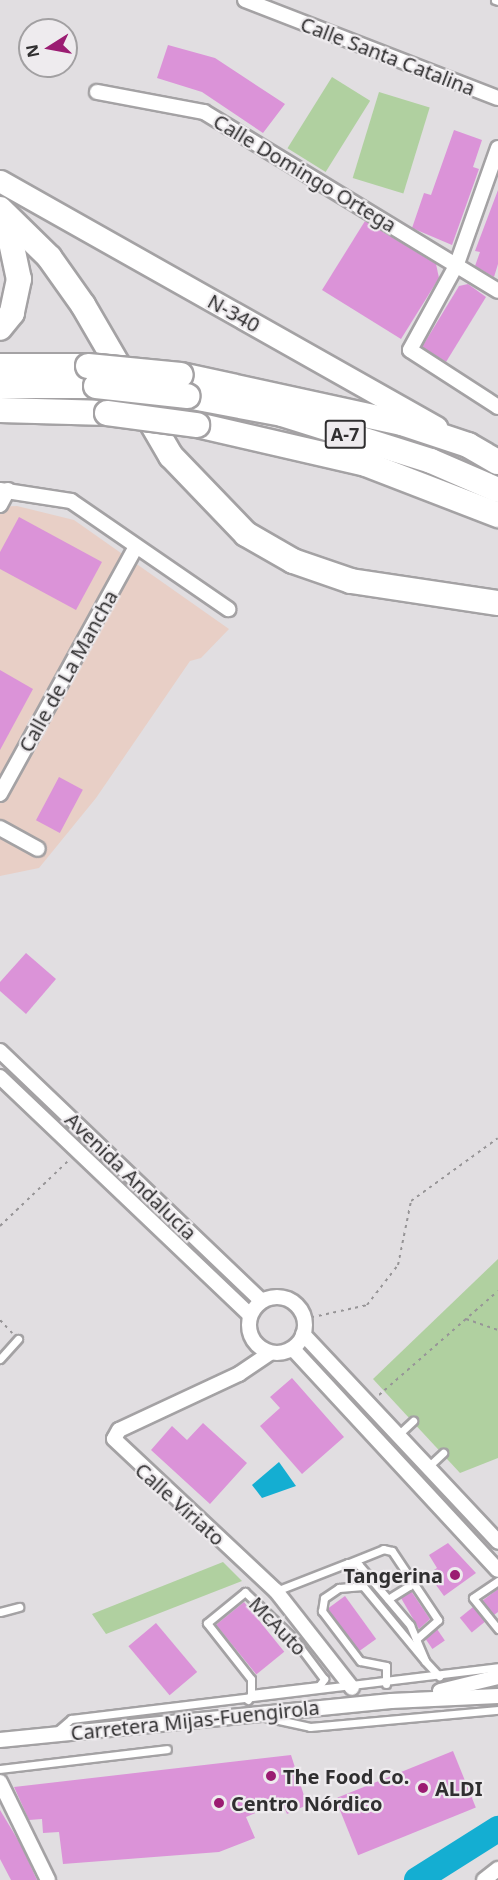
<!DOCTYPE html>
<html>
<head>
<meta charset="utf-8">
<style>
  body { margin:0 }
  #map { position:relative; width:498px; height:1880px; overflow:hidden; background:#e1dee1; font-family:"Noto Sans",sans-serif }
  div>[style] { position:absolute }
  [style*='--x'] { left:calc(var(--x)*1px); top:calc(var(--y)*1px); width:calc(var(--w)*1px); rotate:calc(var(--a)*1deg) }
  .industrial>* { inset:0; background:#e8cfc6 }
  .green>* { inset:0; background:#b0d0a0; transform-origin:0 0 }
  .water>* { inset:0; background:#14aed2 }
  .river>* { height:26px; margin:-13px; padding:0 13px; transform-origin:13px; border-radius:13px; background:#14aed2 }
  .building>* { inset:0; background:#db93d8; transform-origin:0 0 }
  .path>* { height:2px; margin-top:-1px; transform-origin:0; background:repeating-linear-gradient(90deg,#979597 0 3px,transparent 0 7.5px) }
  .roads { filter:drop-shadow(2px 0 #a4a2a4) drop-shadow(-2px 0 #a4a2a4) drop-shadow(0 2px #a4a2a4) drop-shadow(0 -2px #a4a2a4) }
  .service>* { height:7px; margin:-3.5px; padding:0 3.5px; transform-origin:3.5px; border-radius:3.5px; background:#fff }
  .minor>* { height:14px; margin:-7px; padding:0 7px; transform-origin:7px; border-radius:7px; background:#fff }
  .minor>.ring { margin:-7px; padding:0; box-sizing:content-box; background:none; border:14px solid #fff; border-radius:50% }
  .primary>* { height:21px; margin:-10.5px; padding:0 10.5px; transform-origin:10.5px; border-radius:10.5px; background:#fff }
  .motorway>* { height:24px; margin:-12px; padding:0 12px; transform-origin:12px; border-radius:12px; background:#fff }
  .bridges { filter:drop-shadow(2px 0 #a4a2a4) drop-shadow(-2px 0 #a4a2a4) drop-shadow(0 2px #a4a2a4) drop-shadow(0 -2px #a4a2a4) }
  .motorway-bridge>* { height:24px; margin:-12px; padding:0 12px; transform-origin:12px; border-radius:12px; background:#fff }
  .dots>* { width:16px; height:16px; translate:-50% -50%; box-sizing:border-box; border:3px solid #eeebee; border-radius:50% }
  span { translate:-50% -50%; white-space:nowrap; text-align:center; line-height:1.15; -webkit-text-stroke:4.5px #eeebee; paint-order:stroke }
  .shield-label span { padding:2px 4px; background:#eeebee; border:2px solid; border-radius:4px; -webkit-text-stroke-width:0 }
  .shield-label { font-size:18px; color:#302f30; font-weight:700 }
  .street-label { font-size:20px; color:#302f30 }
  .poi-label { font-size:20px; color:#302f30; font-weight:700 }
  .right { translate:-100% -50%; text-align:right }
  .left { translate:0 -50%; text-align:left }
  .north { position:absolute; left:18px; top:18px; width:60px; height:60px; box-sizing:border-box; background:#eeebee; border:2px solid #a2a0a2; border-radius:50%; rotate:259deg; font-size:16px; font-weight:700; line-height:24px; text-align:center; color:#302f30 }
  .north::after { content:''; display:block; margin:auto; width:21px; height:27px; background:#9b1c72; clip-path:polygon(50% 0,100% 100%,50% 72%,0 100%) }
</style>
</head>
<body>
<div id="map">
  <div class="industrial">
    <div style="clip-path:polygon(17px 506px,74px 520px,229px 629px,201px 658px,190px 661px,96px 798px,39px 868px,0 876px,0 507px)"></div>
  </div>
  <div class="green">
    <div style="left:332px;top:77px;width:45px;height:84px;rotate:32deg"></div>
    <div style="left:379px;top:92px;width:53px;height:90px;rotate:17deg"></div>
    <div style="clip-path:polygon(498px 1259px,498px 1458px,460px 1473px,373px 1379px)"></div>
    <div style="clip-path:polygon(223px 1562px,242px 1581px,106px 1634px,92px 1614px)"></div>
  </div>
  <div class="water">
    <div style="clip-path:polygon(279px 1462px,296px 1486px,262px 1498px,252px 1485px)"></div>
  </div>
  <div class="river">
    <div style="--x:417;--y:1880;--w:96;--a:-32.2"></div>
  </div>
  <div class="building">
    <div style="clip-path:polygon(168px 45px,215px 58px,285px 104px,263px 133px,202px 92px,157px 78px)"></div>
    <div style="clip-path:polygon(454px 130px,482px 140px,473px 167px,479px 169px,452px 245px,412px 228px,424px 193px,431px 195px)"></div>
    <div style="clip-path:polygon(498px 190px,498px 264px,494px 277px,475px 266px,480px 252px,475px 251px)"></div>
    <div style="clip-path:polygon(365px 221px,436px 264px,439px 278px,401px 339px,322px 290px)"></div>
    <div style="clip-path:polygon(468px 284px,486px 297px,446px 362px,422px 347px,459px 286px)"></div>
    <div style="clip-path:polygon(19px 517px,102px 562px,76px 610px,0 569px,0 552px)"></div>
    <div style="clip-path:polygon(0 670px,33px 689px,0 750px)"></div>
    <div style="left:59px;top:777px;width:27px;height:49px;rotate:28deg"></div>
    <div style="clip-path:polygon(26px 953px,56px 979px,26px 1014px,0 991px,0 982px)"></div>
    <div style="clip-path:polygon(292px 1378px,344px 1437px,302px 1474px,260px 1426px,280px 1408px,270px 1397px)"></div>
    <div style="clip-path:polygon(203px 1423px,247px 1463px,210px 1504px,151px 1450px,172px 1426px,187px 1440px)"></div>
    <div style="clip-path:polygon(448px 1543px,476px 1573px,444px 1596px,428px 1574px,437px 1568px,429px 1555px)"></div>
    <div style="clip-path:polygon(498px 1589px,498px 1612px,494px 1615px,482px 1601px)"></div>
    <div style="clip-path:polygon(411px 1591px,430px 1619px,419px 1629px,401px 1598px)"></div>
    <div style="left:345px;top:1596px;width:53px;height:22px;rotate:54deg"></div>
    <div style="left:244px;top:1602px;width:64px;height:36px;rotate:51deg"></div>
    <div style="left:473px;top:1607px;width:19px;height:17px;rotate:51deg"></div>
    <div style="left:156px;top:1623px;width:64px;height:36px;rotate:50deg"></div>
    <div style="left:437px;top:1629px;width:14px;height:15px;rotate:56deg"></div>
    <div style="left:453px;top:1751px;width:61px;height:127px;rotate:68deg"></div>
    <div style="clip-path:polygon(291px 1755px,307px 1805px,287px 1814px,282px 1802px,246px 1817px,255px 1838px,219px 1852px,63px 1864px,59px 1832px,43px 1833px,42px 1819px,29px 1820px,14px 1787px)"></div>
    <div style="clip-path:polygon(0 1810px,21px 1845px,37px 1880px,11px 1880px,0 1859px)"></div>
  </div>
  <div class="path">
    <div style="--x:0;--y:1226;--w:95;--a:-43.7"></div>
    <div style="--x:304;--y:1319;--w:65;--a:-12.5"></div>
    <div style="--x:367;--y:1305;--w:51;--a:-52.2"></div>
    <div style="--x:398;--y:1265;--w:65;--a:-78.5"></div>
    <div style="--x:411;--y:1201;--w:107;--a:-35.9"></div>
    <div style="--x:466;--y:1319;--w:34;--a:19"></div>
    <div style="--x:0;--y:1320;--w:18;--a:47"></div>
    <div style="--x:379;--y:1395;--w:158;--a:-41.2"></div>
  </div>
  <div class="roads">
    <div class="service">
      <div style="--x:495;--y:0;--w:3;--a:18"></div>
      <div style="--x:0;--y:1359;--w:27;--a:-48"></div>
      <div style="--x:400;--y:1433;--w:18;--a:-43"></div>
      <div style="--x:430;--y:1465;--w:18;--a:-43"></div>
      <div style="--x:349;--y:1563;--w:37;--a:-22"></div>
      <div style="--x:383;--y:1549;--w:9;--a:13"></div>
      <div style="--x:392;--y:1551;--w:83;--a:56.3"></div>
      <div style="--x:438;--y:1620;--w:29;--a:139"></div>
      <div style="--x:498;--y:1581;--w:30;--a:146"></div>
      <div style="--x:473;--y:1598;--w:40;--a:51"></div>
      <div style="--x:276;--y:1591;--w:77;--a:-21.3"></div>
      <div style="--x:348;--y:1563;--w:11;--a:10"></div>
      <div style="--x:359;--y:1565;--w:79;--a:49.6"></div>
      <div style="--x:410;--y:1625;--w:39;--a:67"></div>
      <div style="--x:425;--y:1661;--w:21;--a:47"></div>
      <div style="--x:388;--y:1599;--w:25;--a:-32"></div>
      <div style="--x:409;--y:1586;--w:8;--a:-90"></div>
      <div style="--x:0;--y:1612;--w:20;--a:-15"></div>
      <div style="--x:386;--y:1684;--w:18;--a:-90"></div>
      <div style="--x:386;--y:1666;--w:26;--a:-169"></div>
      <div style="--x:360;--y:1661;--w:63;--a:-127.2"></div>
      <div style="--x:322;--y:1611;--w:13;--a:-81"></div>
      <div style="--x:324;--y:1598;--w:18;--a:-34"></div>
      <div style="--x:339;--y:1588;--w:24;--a:-5"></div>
      <div style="--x:363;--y:1586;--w:97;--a:50.4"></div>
      <div style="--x:248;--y:1700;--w:7;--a:-63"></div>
      <div style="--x:251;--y:1694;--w:68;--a:-6.7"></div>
      <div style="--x:319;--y:1686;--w:9;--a:-54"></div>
      <div style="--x:324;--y:1679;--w:50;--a:-126.9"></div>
      <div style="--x:294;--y:1639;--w:68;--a:-136.2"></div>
      <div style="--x:245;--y:1592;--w:49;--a:140.8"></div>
      <div style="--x:207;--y:1623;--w:71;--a:51.8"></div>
      <div style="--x:251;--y:1679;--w:15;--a:90"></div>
      <div style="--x:265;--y:1717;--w:46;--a:12.5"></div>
      <div style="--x:310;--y:1727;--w:189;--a:-5.2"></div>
      <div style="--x:56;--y:1732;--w:20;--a:-41"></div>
      <div style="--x:71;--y:1719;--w:430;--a:-6.9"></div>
      <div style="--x:0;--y:1769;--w:168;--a:-6.8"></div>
    </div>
    <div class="minor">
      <div style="--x:245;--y:0;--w:271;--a:21.2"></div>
      <div style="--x:97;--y:92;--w:109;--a:10.6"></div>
      <div style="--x:204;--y:112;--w:344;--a:31.3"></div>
      <div style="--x:498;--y:148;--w:123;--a:109.5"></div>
      <div style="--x:457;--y:264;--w:98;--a:118.7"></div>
      <div style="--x:410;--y:350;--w:105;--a:32.9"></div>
      <div style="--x:0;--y:490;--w:72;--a:8.8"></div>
      <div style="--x:71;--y:501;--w:191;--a:34.5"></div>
      <div style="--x:0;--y:505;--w:17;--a:-62"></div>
      <div style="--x:0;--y:794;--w:282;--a:-61.2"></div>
      <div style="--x:0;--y:828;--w:43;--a:28.9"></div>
      <div style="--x:0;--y:1051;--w:362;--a:43.7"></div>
      <div style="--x:0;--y:1077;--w:345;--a:43.6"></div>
      <div class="ring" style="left:249px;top:1297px;width:42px;height:42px"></div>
      <div style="--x:303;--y:1334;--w:285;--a:46.8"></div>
      <div style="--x:293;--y:1349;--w:301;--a:47.2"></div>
      <div style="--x:270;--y:1353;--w:37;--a:146"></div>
      <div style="--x:239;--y:1374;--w:132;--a:155"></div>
      <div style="--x:119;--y:1430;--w:10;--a:119"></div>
      <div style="--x:114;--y:1439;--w:222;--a:43.2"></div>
      <div style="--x:276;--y:1591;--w:123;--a:51.9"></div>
      <div style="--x:440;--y:1691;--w:60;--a:-13.6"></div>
      <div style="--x:0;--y:1740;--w:393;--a:-5.7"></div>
      <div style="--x:391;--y:1701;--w:107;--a:-2.7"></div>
      <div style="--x:0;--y:1782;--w:109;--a:63.9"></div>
      <div style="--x:484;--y:1880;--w:18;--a:-38"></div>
    </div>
    <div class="primary">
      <div style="--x:0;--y:181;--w:501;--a:29.43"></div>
    </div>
    <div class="motorway">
      <div style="--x:0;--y:209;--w:69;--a:44.4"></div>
      <div style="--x:49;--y:257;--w:59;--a:54.7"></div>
      <div style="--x:83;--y:305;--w:175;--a:59.8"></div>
      <div style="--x:171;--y:456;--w:108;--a:46.1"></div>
      <div style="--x:246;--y:534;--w:54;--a:29.9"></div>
      <div style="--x:293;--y:561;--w:61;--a:19"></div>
      <div style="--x:351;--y:581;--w:149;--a:8.5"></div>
      <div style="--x:0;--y:226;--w:19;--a:55"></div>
      <div style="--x:11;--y:242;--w:38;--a:78"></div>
      <div style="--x:19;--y:279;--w:35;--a:102"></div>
      <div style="--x:12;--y:313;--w:19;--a:129"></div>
      <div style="--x:0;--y:366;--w:88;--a:0"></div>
      <div style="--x:181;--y:375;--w:226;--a:12.3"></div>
      <div style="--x:402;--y:423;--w:70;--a:18.4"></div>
      <div style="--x:468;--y:445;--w:34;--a:30"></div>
      <div style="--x:0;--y:386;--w:96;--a:0"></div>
      <div style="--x:187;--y:396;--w:97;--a:10.7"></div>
      <div style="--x:282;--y:414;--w:156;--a:17.5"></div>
      <div style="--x:431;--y:461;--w:73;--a:23.4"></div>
      <div style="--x:0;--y:410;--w:107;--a:1.6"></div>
      <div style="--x:197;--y:425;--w:173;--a:13"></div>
      <div style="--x:366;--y:464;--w:142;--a:21.1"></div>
    </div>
  </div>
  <div class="bridges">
    <div class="motorway-bridge">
      <div style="--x:88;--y:366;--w:93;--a:5.5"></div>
      <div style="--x:96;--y:386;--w:92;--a:6.3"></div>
      <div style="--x:107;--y:413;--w:91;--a:7.6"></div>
    </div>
  </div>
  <div class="dots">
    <div style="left:455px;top:1575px;background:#9b1c72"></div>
    <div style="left:271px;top:1776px;background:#9b1c72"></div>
    <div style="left:423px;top:1788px;background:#9b1c72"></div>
    <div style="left:219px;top:1803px;background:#9b1c72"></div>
  </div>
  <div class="shield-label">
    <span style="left:345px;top:434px">A-7</span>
  </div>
  <div class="street-label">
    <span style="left:388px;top:56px;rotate:21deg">Calle Santa Catalina</span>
    <span style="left:305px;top:173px;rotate:31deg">Calle Domingo Ortega</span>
    <span style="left:234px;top:313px;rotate:29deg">N-340</span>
    <span style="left:68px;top:671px;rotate:-61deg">Calle de La Mancha</span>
    <span style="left:131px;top:1176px;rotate:44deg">Avenida Andalucía</span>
    <span style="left:180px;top:1504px;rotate:42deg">Calle Viriato</span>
    <span style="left:278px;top:1626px;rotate:46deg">McAuto</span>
    <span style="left:195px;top:1720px;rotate:-6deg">Carretera Mijas-Fuengirola</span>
  </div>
  <div class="poi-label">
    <span class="right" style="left:443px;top:1575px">Tangerina</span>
    <span class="left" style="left:283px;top:1776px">The Food Co.</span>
    <span class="left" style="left:435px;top:1788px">ALDI</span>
    <span class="left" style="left:231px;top:1803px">Centro Nórdico</span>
  </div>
  <div class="north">N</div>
</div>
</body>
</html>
